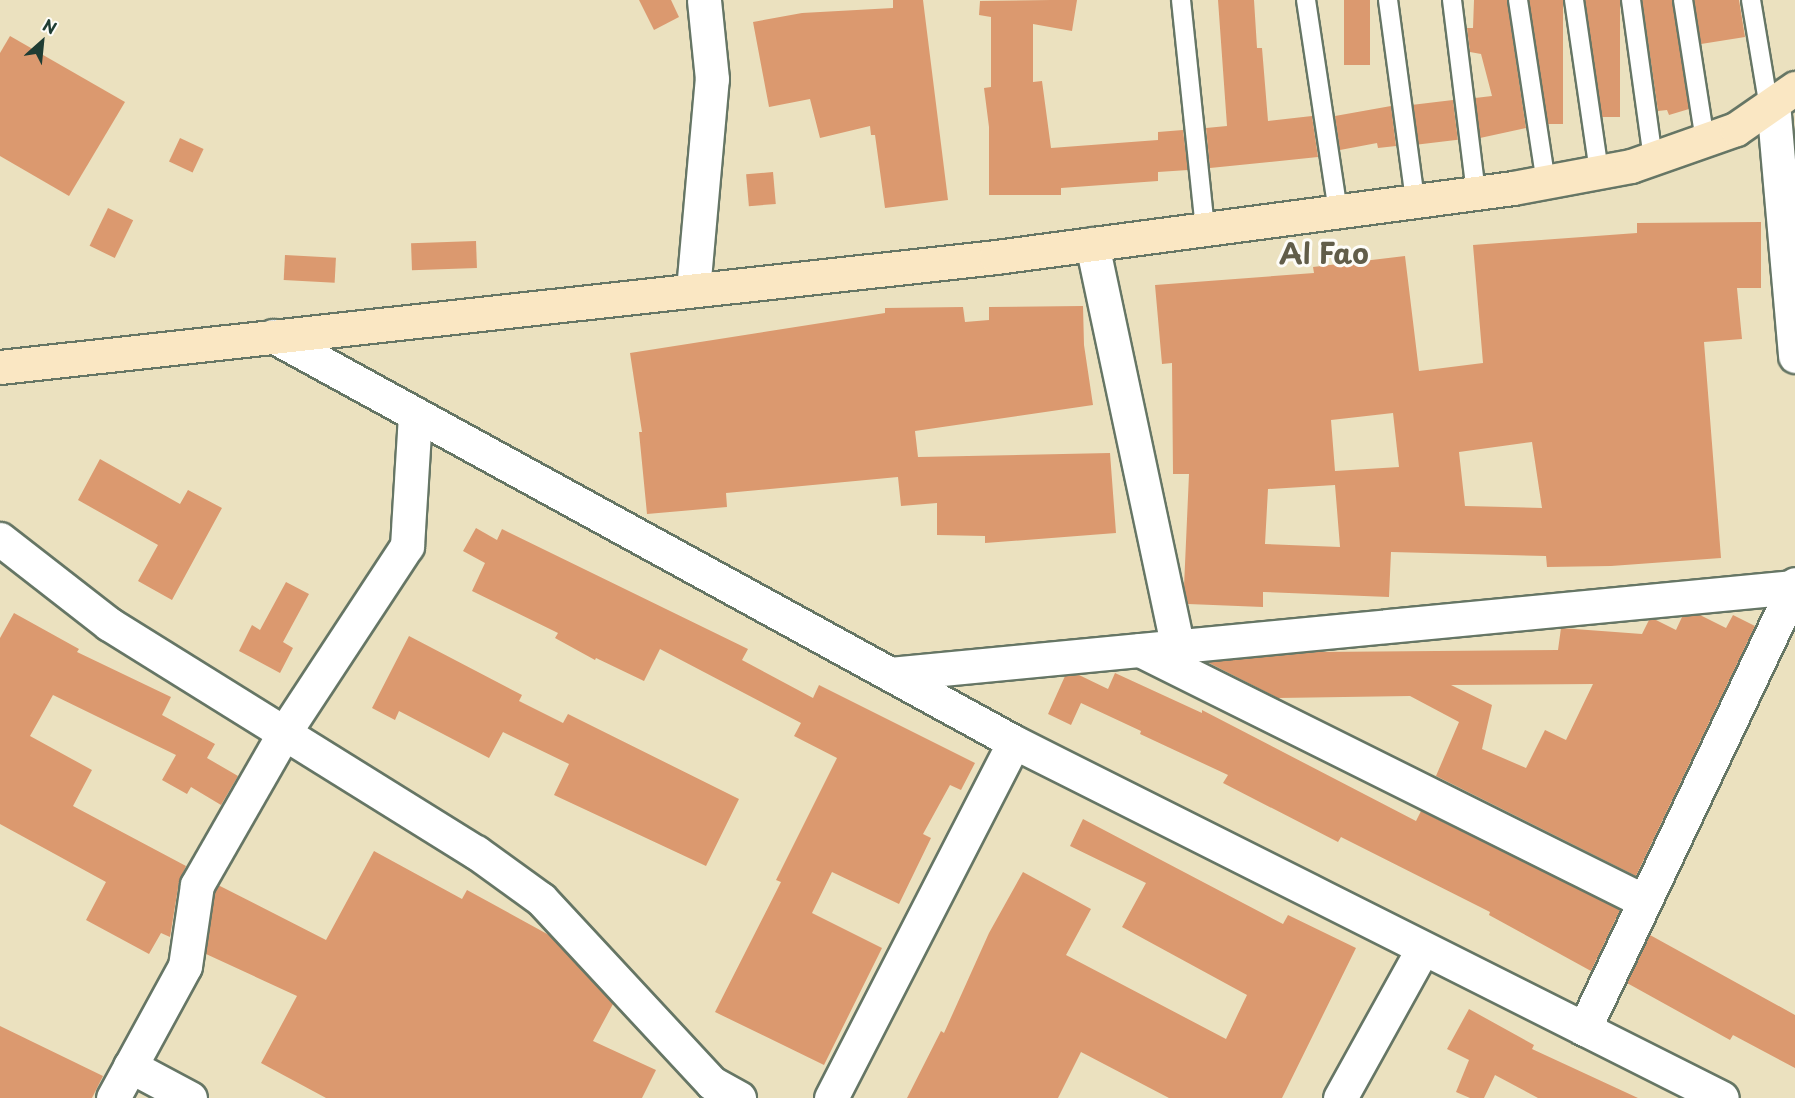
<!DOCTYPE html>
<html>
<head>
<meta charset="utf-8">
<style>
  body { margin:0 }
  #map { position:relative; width:1795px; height:1098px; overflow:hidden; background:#ebe1bf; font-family:"Playpen Sans",sans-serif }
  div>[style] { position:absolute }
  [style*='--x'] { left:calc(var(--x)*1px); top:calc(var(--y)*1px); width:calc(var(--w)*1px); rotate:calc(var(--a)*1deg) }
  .building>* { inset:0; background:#db996f; transform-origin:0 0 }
  .roads { filter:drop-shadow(2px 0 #667665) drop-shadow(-2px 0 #667665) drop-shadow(0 2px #667665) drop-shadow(0 -2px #667665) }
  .lane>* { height:18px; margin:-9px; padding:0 9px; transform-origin:9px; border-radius:9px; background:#fff }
  .street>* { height:33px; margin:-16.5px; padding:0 16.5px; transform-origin:16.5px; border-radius:16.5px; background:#fff }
  .secondary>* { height:33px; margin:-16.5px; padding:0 16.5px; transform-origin:16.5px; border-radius:16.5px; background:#fae7c3 }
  span { translate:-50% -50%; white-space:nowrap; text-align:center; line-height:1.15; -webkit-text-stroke:6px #fdfcf7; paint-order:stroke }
  .town-label { font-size:28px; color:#615d49; font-weight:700 }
  .north { position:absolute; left:12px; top:12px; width:60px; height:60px; -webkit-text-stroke:4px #fdfcf7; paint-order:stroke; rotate:27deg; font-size:16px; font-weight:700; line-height:24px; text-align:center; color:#1f3d34 }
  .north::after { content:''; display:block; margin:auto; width:21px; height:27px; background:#1f3d34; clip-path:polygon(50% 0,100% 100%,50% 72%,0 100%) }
</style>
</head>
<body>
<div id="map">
  <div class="building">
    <div style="clip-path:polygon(639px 0,671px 0,679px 17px,654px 30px)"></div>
    <div style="clip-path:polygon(893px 0,923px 0,948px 200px,885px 208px,875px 135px,871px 135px,870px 126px,820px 138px,810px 99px,769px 107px,753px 22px,802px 13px,893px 8px)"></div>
    <div style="clip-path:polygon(1051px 0,1077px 0,1072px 31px,1033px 24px,1033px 82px,1042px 81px,1051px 148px,1158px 140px,1158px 132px,1183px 130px,1188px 170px,1158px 172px,1158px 181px,1061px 188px,1061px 195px,989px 195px,989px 127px,984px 88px,991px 87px,991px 17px,979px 15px,980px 1px)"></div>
    <div style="clip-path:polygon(1218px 0,1254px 0,1257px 48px,1262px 48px,1268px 121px,1312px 116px,1318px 157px,1210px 168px,1206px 128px,1227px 126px)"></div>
    <div style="left:1344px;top:0;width:26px;height:65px"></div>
    <div style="clip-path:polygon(1474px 0,1507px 0,1526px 128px,1480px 138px,1475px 98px,1492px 96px,1481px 54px,1470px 52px,1467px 28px,1473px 28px)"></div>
    <div style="left:1529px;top:0;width:34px;height:124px"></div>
    <div style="left:1585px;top:0;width:35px;height:117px"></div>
    <div style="clip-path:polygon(1642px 0,1672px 0,1689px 109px,1669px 115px,1667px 110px,1658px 111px)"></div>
    <div style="clip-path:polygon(1694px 0,1739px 0,1745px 37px,1701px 44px)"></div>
    <div style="clip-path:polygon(10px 36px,125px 102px,69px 196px,0 156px,0 53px)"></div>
    <div style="left:1453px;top:100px;width:40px;height:40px;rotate:83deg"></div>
    <div style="clip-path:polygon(1391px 106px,1396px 146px,1378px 148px,1377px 143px,1340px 150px,1335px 116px)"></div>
    <div style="left:180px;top:138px;width:26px;height:26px;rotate:25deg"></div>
    <div style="left:773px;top:172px;width:32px;height:27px;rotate:85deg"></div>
    <div style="left:108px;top:208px;width:28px;height:42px;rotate:26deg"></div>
    <div style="clip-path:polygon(evenodd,1761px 222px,1761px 288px,1737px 288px,1742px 339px,1704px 342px,1721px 558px,1611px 566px,1547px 567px,1546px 556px,1391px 552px,1389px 597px,1263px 592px,1263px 607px,1188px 604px,1184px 587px,1189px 474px,1173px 474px,1172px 363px,1162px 364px,1155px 285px,1314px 273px,1313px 267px,1405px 256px,1419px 371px,1483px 363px,1473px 245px,1637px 233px,1637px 223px,1761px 222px,1393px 413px,1399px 467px,1335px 471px,1331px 420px,1393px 413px,1761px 222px,1532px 442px,1542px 508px,1465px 506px,1459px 452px,1532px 442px,1761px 222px,1335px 485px,1340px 547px,1265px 544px,1268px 489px,1335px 485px)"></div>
    <div style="left:476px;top:241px;width:27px;height:65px;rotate:88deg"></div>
    <div style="left:285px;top:255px;width:51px;height:25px;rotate:3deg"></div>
    <div style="clip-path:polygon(1083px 306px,1084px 345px,1093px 405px,915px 431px,918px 457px,1110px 453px,1116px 533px,985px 543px,985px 536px,937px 535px,937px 503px,901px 506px,898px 477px,726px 493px,727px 507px,647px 514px,639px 432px,642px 432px,630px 353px,885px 313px,885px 308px,963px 307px,965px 322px,989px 320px,989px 307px)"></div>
    <div style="clip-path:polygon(100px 459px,180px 504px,188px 490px,222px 508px,172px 600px,138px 581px,158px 545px,78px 500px)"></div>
    <div style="clip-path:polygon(476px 528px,497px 540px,502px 529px,748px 649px,742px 660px,813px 698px,819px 685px,975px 763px,961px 790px,950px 785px,923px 834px,931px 838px,899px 904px,832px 872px,812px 913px,882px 948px,824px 1065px,715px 1012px,781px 882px,776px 880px,837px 758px,794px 736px,801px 723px,660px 649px,644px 681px,596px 658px,595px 660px,555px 638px,558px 633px,472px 591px,485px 563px,463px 551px)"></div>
    <div style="clip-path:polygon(286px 582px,309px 594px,283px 642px,293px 648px,280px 673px,239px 651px,252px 625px,260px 630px)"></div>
    <div style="clip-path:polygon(14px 613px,79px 649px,77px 652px,171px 697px,162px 715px,215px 744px,207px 758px,238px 776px,221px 805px,191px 787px,187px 794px,162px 780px,176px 755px,53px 695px,30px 736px,92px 770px,73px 806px,186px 866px,179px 882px,170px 937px,161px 933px,149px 954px,86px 920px,106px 882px,0 824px,0 638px)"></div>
    <div style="clip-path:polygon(evenodd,1700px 615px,1726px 628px,1733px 615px,1755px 626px,1636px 876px,1436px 776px,1459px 722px,1410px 696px,1278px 698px,1207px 662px,1317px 652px,1558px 650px,1561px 628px,1642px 634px,1649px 620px,1654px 619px,1676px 630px,1682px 617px,1700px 615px,1593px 684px,1566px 740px,1545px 730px,1526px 768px,1482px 749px,1492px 705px,1451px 685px,1593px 684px)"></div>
    <div style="clip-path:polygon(409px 636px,522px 695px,519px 701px,563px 723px,568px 714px,739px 799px,706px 866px,554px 795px,569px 764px,503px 732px,489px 758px,399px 711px,395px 720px,372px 708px)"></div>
    <div style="clip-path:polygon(1115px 673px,1202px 713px,1202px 710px,1416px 821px,1421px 811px,1620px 910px,1591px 971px,1489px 915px,1490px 912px,1341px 837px,1338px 842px,1223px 783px,1228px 775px,1140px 734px,1141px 731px,1081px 703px,1071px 725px,1048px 714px,1065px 676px,1079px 675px,1108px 689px)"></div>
    <div style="clip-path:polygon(1083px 819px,1283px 924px,1288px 915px,1356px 948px,1282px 1098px,1169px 1098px,1081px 1052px,1058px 1098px,907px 1098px,941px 1031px,944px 1033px,989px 933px,1023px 872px,1091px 909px,1066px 955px,1226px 1039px,1247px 995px,1122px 927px,1146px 883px,1070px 846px)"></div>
    <div style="clip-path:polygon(374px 851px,462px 899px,467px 890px,549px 935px,613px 1004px,593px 1041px,656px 1070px,642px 1098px,326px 1098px,261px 1063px,297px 996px,206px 954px,215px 891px,218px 885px,326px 940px)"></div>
    <div style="clip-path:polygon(1650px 935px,1795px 1015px,1795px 1068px,1733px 1035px,1730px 1040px,1627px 983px)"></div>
    <div style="clip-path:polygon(1469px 1009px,1534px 1045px,1532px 1049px,1638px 1098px,1538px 1098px,1495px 1075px,1484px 1098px,1470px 1098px,1456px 1092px,1469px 1060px,1447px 1049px)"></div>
    <div style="clip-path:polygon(0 1026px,103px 1076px,92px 1098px,0 1098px)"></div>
  </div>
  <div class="roads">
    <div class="lane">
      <div style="--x:1181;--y:0;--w:230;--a:84"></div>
      <div style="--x:1306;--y:0;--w:214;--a:81.4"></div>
      <div style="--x:1388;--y:0;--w:203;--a:82.3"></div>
      <div style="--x:1452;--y:0;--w:195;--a:82.9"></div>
      <div style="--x:1518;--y:0;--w:184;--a:81.3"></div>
      <div style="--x:1574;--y:0;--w:174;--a:81.7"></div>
      <div style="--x:1631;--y:0;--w:160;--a:82.1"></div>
      <div style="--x:1683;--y:0;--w:142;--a:81.1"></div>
      <div style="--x:1751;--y:0;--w:109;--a:80.5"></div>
    </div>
    <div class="street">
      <div style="--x:1773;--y:103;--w:254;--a:85"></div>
      <div style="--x:1092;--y:244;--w:412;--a:78"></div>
      <div style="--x:693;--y:290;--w:212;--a:-84.9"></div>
      <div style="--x:712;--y:79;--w:79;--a:-95.8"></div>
      <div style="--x:273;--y:336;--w:845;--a:28.72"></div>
      <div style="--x:1014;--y:742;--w:792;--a:26.69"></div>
      <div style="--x:0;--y:539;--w:138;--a:37.9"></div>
      <div style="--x:109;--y:624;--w:432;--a:31.9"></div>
      <div style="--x:476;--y:852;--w:80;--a:35.9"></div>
      <div style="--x:541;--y:899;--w:251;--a:47.1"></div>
      <div style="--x:712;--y:1083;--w:31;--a:29"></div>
      <div style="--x:1140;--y:650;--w:563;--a:26.47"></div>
      <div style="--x:890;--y:674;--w:908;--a:-5.5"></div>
      <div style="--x:1794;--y:587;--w:3;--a:-72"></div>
      <div style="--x:1584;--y:1029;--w:489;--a:-64.6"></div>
      <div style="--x:130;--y:1066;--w:68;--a:28.1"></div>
      <div style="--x:113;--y:1098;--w:150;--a:-61.4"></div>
      <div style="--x:185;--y:966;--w:82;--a:-81.6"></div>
      <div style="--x:197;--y:885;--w:175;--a:-60.2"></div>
      <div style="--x:284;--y:733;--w:224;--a:-56.7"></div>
      <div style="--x:407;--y:546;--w:132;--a:-86.5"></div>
      <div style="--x:831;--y:1098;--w:400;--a:-62.8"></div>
      <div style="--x:1340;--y:1098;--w:171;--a:-61"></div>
    </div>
    <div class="secondary">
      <div style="--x:0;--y:367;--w:1002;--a:-6.3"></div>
      <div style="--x:996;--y:257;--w:522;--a:-7.6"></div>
      <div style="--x:1513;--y:188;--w:120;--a:-10.6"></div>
      <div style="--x:1631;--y:166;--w:111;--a:-19.4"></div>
      <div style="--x:1736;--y:129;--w:72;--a:-34.8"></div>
    </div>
  </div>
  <div class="town-label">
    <span style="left:1324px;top:253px">Al Fao</span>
  </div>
  <div class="north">N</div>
</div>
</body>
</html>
